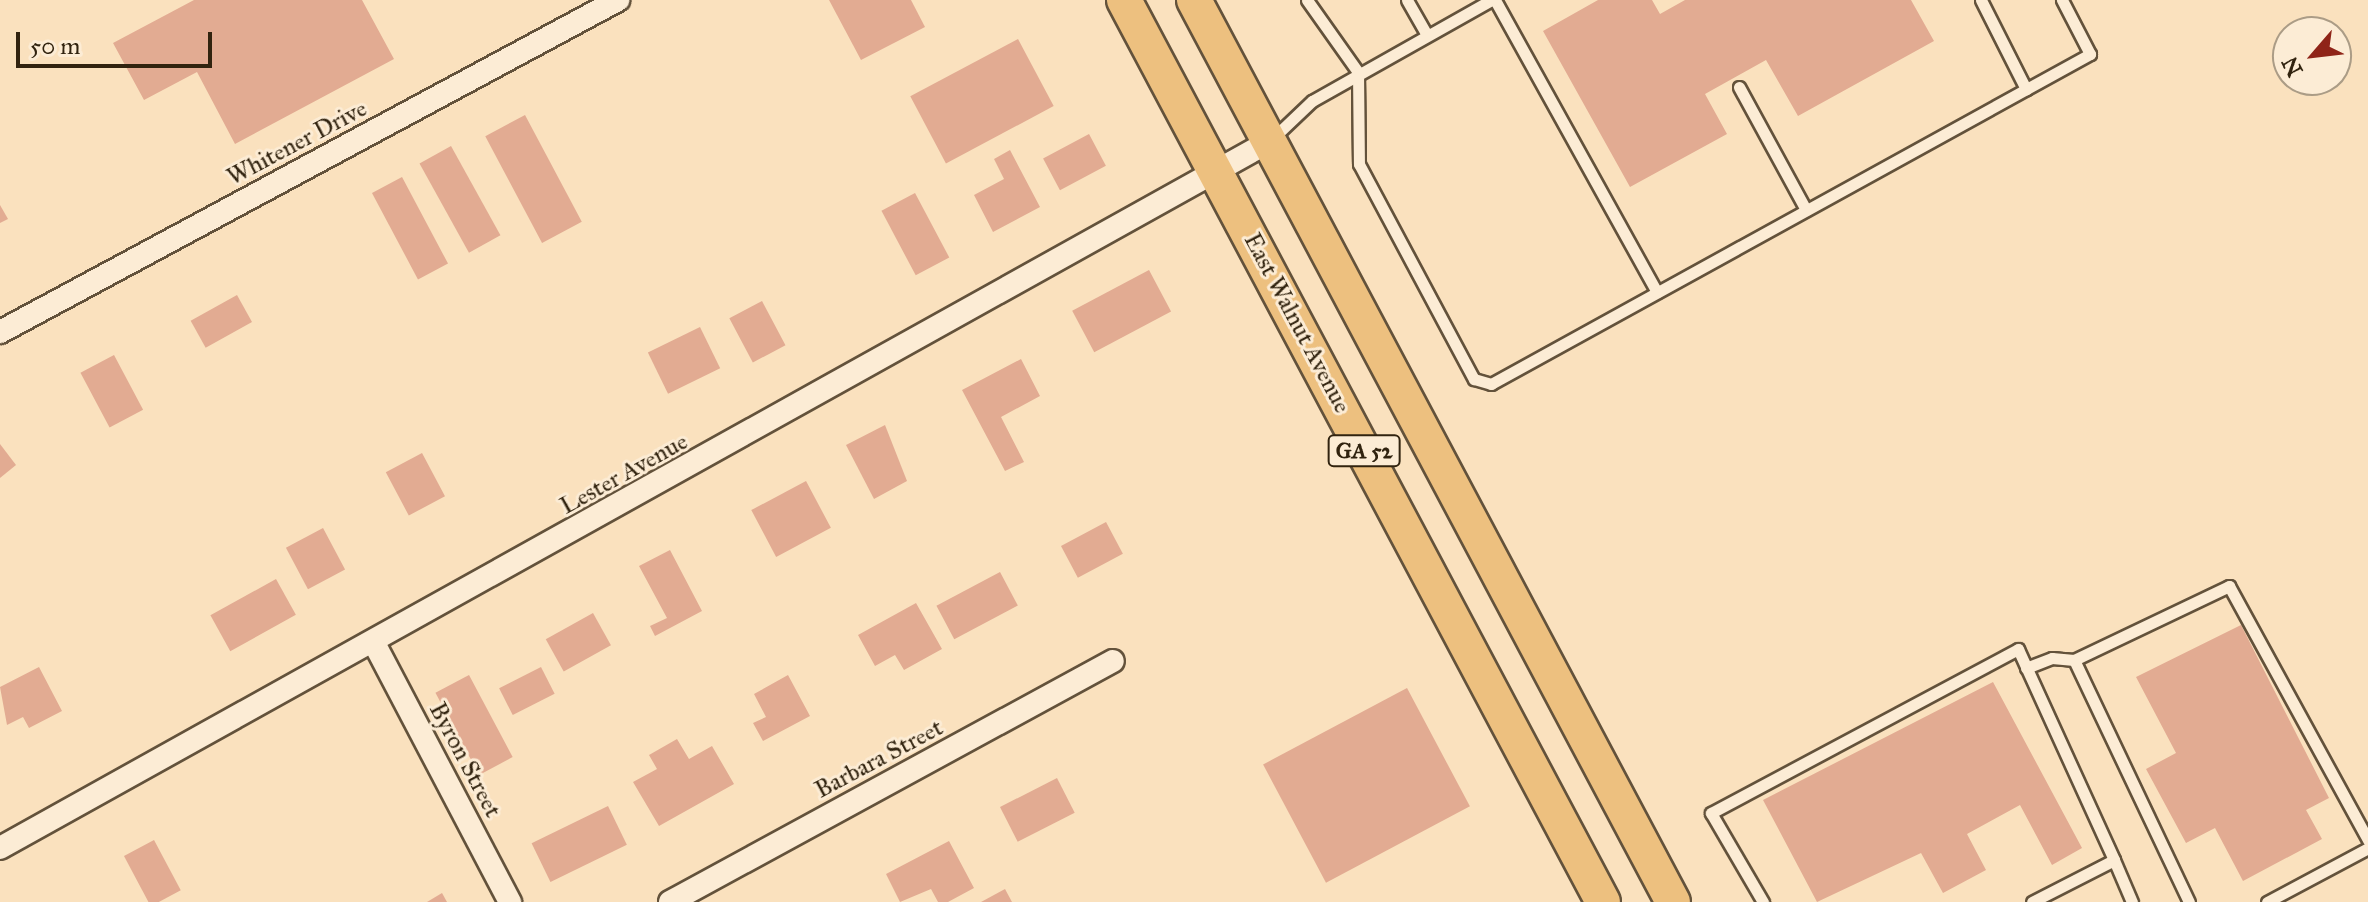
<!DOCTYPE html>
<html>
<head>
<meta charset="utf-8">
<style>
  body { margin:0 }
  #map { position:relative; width:2368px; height:902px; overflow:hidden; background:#fae1be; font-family:"IM FELL Great Primer",serif }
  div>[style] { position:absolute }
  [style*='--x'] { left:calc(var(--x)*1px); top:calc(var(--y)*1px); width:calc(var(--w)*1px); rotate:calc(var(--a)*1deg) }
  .building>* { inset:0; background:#e2ab92; transform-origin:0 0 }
  .roads { filter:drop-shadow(2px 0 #63523b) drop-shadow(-2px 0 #63523b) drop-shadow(0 2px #63523b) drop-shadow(0 -2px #63523b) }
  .lane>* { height:11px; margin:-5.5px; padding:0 5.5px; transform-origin:5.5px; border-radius:5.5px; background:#fcecd5 }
  .street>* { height:22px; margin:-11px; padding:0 11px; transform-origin:11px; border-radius:11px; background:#fcecd5 }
  .primary>* { height:34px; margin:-17px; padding:0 17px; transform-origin:17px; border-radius:17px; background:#edc07f }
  span { translate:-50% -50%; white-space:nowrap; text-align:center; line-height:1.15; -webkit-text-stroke:6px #fcecd5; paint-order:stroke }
  .shield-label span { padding:2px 6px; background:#fcecd5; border:2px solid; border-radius:6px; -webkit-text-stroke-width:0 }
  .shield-label { font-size:22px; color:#31230f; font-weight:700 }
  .street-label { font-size:24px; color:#31230f }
  .north { position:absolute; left:2272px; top:16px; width:80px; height:80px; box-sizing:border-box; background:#fcecd5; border:2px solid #ab9c86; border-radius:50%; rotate:242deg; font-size:22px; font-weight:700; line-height:32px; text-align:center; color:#31230f }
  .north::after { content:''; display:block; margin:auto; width:28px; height:36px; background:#8f2418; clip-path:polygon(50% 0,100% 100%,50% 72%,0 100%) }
  .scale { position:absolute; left:16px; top:32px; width:196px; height:36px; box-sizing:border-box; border:4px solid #31230f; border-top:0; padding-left:10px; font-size:24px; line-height:28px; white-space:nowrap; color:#31230f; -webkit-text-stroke:6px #fcecd5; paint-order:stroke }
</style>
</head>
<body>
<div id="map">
  <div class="building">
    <div style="clip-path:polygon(194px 0,362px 0,394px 59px,235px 144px,197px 72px,144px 100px,113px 43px)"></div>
    <div style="clip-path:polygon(829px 0,911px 0,925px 27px,861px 60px)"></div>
    <div style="clip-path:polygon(1598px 0,1652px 0,1660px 14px,1685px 0,1911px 0,1934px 41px,1798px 116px,1766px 60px,1705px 94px,1727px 134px,1630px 187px,1543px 31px)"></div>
    <div style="left:1018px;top:39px;width:76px;height:122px;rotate:62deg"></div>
    <div style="left:525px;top:115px;width:121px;height:45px;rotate:62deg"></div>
    <div style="left:1089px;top:134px;width:36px;height:52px;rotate:62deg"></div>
    <div style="left:451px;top:146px;width:102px;height:36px;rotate:61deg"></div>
    <div style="clip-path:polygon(1010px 150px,1040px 207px,993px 232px,974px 195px,1004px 179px,994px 159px)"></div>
    <div style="left:402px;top:177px;width:98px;height:34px;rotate:62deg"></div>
    <div style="left:915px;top:193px;width:73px;height:38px;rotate:62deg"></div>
    <div style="clip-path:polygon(0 205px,8px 219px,0 223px)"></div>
    <div style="left:1149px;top:270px;width:47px;height:87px;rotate:62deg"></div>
    <div style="left:237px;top:295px;width:31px;height:53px;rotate:61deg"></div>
    <div style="left:762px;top:301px;width:50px;height:37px;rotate:62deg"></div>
    <div style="left:700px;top:327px;width:46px;height:58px;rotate:64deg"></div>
    <div style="left:114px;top:355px;width:62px;height:38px;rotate:62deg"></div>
    <div style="clip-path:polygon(1021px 359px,1040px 396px,1001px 417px,1024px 462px,1005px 471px,962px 390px)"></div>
    <div style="clip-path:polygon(885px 425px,907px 481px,874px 499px,846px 445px)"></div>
    <div style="clip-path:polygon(0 444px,16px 465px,0 478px)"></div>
    <div style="left:422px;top:453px;width:49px;height:41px;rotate:62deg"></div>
    <div style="left:806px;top:481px;width:53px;height:62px;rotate:62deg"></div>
    <div style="left:1106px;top:522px;width:36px;height:51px;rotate:62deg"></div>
    <div style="left:323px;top:528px;width:47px;height:42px;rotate:62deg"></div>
    <div style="clip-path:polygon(670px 550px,702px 611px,655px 636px,650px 626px,667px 618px,639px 566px)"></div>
    <div style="left:1000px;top:572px;width:38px;height:72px;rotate:62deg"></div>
    <div style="left:276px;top:579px;width:41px;height:75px;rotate:61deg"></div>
    <div style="clip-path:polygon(916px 603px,942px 649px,904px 670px,895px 655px,875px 666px,858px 635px)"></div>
    <div style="left:593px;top:613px;width:37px;height:54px;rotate:61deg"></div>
    <div style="clip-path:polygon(2241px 625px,2329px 798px,2306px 810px,2322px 839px,2243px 881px,2215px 828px,2186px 843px,2146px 769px,2176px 753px,2136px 677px)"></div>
    <div style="clip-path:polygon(39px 667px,62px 711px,29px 728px,23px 717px,7px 725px,0 687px)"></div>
    <div style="left:541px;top:667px;width:30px;height:47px;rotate:63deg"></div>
    <div style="left:469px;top:675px;width:93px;height:38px;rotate:62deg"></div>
    <div style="clip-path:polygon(788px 675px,810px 716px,763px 741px,753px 723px,766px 717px,754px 694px)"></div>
    <div style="clip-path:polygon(1993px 682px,2082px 848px,2052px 865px,2020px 805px,1967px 834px,1986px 870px,1943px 893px,1921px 853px,1817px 902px,1763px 800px)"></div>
    <div style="left:1407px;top:688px;width:134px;height:163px;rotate:62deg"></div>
    <div style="clip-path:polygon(677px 739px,689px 759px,712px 746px,734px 784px,659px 826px,633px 782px,657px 769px,649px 755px)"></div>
    <div style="left:1057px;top:778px;width:39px;height:64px;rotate:63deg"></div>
    <div style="left:608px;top:806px;width:43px;height:85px;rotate:64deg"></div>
    <div style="left:154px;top:840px;width:57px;height:34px;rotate:62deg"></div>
    <div style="clip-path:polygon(949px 841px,974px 888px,948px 902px,938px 902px,931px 889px,900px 902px,886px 874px)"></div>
    <div style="clip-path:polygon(1005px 889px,1012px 902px,981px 902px)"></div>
    <div style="clip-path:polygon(442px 893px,447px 902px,427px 902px)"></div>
  </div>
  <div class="roads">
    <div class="lane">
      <div style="--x:1307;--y:0;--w:88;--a:54.7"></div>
      <div style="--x:1358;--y:72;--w:92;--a:89.4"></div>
      <div style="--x:1359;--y:164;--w:244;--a:61.9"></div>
      <div style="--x:1474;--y:379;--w:18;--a:16"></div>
      <div style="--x:1491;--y:384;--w:684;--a:-28.85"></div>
      <div style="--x:2090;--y:54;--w:61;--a:-117.4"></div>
      <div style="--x:1407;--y:0;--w:40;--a:60.3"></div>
      <div style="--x:1495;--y:0;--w:334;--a:61"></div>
      <div style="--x:1981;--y:0;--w:100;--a:63.2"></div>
      <div style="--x:1739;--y:87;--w:140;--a:61.4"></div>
      <div style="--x:1273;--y:138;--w:54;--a:-43.5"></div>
      <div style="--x:1312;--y:101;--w:206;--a:-29.4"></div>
      <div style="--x:2026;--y:668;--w:28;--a:-21"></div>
      <div style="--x:2052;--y:658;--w:22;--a:5"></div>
      <div style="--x:2114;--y:860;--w:46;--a:66.8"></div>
      <div style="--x:1763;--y:902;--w:103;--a:-120.3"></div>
      <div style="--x:1711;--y:813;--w:348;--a:-28.1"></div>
      <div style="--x:2018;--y:649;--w:232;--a:65.5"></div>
      <div style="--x:2114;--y:860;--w:92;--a:152.9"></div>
      <div style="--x:2189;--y:902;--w:268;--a:-115.4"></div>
      <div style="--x:2074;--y:660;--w:172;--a:-25.5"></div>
      <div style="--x:2229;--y:586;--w:290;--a:61.3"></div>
      <div style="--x:2267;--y:902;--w:115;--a:-28.1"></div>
    </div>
    <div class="street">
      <div style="--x:0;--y:332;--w:702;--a:-28.25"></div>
      <div style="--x:374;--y:643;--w:293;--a:62.3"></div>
      <div style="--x:0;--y:848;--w:1454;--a:-29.1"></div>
      <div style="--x:670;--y:902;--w:504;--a:-28.55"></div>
    </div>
    <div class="primary">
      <div style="--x:1124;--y:0;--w:1021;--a:62.03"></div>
      <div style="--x:1194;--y:0;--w:1021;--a:62.03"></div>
    </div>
  </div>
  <div class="shield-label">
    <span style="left:1364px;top:451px">GA 52</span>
  </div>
  <div class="street-label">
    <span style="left:297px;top:143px;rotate:-28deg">Whitener Drive</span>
    <span style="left:1297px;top:323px;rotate:62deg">East Walnut Avenue</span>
    <span style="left:624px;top:474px;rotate:-29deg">Lester Avenue</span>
    <span style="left:879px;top:759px;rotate:-28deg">Barbara Street</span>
    <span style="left:465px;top:760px;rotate:62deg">Byron Street</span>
  </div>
  <div class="north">N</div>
  <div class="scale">50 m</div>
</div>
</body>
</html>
